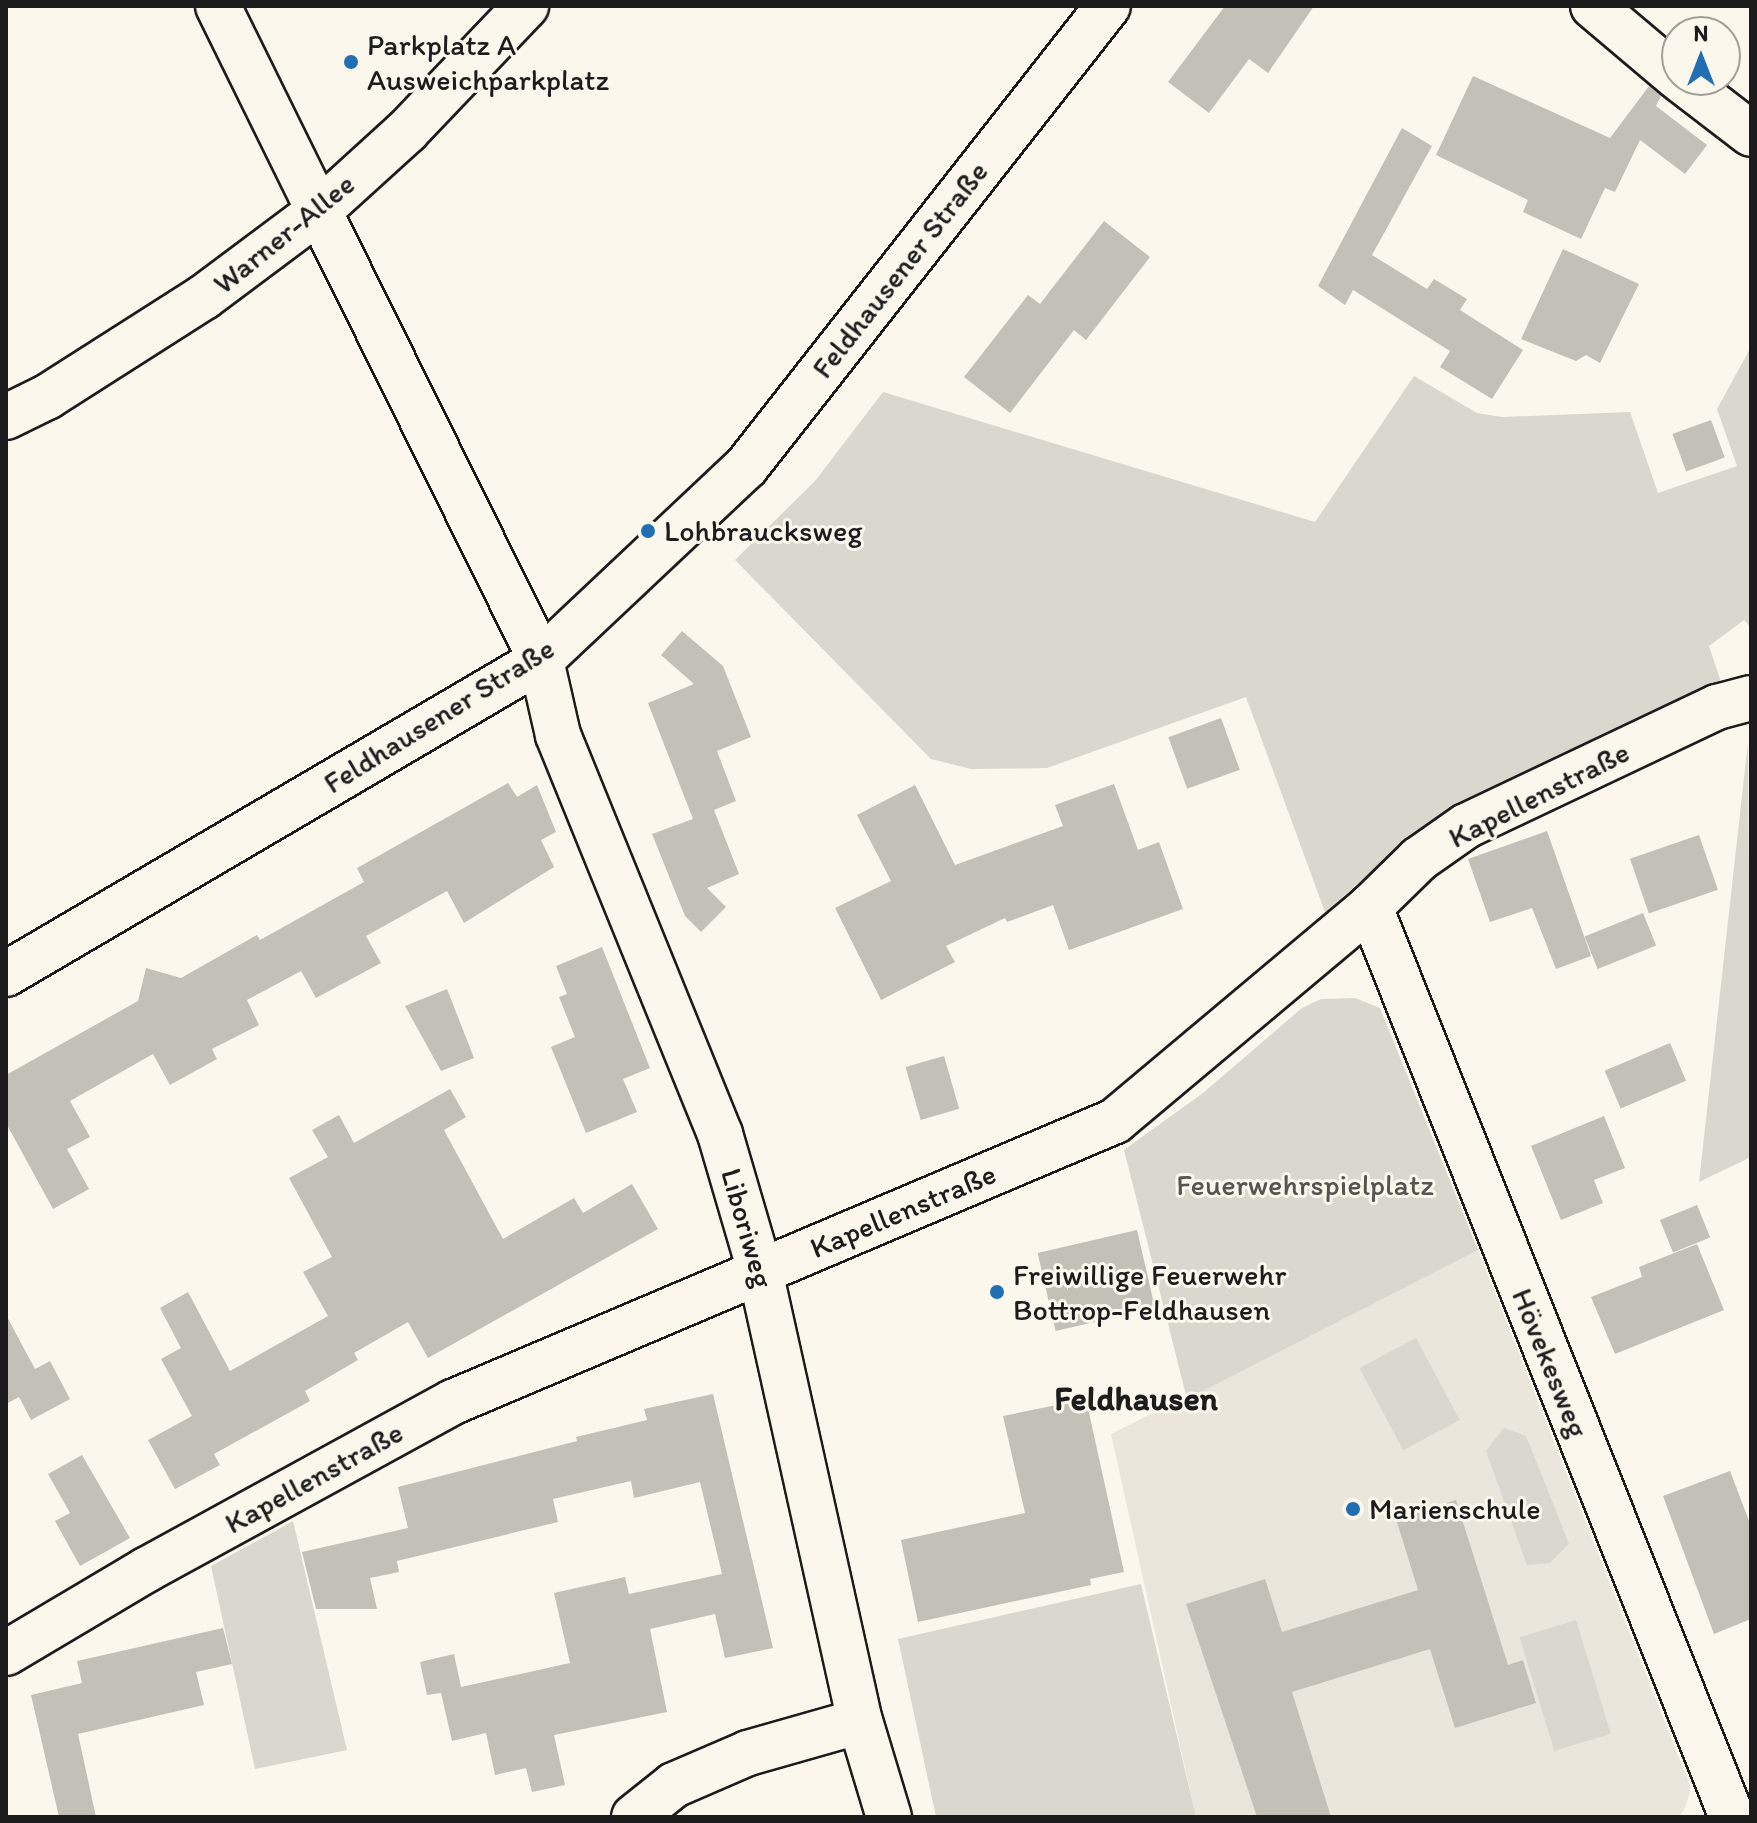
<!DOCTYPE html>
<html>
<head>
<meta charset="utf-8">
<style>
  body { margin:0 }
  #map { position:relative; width:1757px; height:1823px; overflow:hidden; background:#fbf7ec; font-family:Itim,sans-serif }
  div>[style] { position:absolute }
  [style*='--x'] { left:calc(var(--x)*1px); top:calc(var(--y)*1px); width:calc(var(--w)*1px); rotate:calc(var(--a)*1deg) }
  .built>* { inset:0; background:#eae6dc }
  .green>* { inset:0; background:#dad7ce; transform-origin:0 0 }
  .building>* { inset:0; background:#c3c0b8; transform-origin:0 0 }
  .roads { filter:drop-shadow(2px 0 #1c1c1c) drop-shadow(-2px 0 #1c1c1c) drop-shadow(0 2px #1c1c1c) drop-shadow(0 -2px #1c1c1c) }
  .street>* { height:44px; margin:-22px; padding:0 22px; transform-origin:22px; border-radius:22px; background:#fbf7ec }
  .secondary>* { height:44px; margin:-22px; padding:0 22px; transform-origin:22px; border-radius:22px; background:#fbf7ec }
  .dots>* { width:22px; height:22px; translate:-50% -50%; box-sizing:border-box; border:4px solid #fbf7ec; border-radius:50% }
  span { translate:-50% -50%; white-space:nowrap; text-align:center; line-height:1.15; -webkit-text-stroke:6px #fbf7ec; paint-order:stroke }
  .poi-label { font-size:30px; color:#1c1c1c }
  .left { translate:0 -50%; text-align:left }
  .street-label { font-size:30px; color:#1c1c1c }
  .park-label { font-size:30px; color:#555451 }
  .quarter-label { font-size:34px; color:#1c1c1c; font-weight:700 }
  .frame { position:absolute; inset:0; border:8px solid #1c1c1c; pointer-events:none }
  .north { position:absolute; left:1661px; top:16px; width:80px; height:80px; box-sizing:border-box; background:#fbf7ec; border:2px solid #a29f99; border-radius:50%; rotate:0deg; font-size:22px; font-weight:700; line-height:32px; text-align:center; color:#1c1c1c }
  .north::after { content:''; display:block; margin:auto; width:28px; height:36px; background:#1f6fb2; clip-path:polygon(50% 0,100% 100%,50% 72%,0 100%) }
</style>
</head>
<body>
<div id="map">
  <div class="built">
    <div style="clip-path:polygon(1478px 1250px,1691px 1788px,1685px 1808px,1679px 1817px,1196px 1817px,1111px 1434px)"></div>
  </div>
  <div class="green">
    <div style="clip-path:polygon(1751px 347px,1751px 628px,1744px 620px,1709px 646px,1721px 682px,1475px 795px,1425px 826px,1325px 912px,1246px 697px,1047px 768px,971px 769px,931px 759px,735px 560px,815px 481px,883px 392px,1315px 522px,1414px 376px,1477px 413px,1502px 417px,1630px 412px,1658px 493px,1737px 466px,1717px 409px)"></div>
    <div style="clip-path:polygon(1748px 742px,1751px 1157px,1699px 1182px)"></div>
    <div style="clip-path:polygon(1355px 998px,1380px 1008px,1478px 1250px,1187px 1399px,1124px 1150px,1203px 1093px,1302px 1008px,1321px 999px)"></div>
    <div style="left:1416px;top:1338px;width:93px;height:64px;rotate:62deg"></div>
    <div style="clip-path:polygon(1504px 1428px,1526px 1436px,1569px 1544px,1550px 1563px,1527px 1565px,1486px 1451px)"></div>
    <div style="clip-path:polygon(293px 1521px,347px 1750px,255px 1769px,211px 1566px)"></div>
    <div style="clip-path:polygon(1141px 1584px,1196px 1817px,936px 1817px,898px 1639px)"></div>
    <div style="left:1576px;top:1620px;width:119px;height:59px;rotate:73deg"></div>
  </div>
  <div class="building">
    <div style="clip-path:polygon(1225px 6px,1314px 6px,1268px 73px,1249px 59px,1209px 113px,1168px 82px)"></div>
    <div style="clip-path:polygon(1473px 76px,1610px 138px,1649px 86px,1661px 96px,1656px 106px,1707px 145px,1685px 174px,1640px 140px,1615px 192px,1605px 188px,1581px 239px,1523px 212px,1528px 200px,1436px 155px)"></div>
    <div style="clip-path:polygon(1402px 128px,1432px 146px,1372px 255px,1427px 289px,1434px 279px,1467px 299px,1460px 310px,1523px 350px,1492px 399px,1440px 367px,1450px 351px,1353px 290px,1345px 305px,1318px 286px)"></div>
    <div style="clip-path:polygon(1104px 221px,1150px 257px,1086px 340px,1074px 330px,1010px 413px,964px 377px,1028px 295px,1040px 304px)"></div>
    <div style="clip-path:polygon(1563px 249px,1639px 284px,1600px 363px,1586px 355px,1576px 361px,1521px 339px)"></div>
    <div style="left:1711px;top:420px;width:40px;height:41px;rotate:70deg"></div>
    <div style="clip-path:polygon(682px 631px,723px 666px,751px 737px,717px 751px,736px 801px,714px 810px,739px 874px,707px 888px,726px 907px,701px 932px,685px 916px,652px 834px,693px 819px,648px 703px,694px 684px,661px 655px)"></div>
    <div style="left:1221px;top:718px;width:55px;height:56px;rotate:70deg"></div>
    <div style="clip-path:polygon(508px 783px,517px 797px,537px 785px,556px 832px,541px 840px,554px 867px,464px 923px,447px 891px,366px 936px,381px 963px,316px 998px,301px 971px,247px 1000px,259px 1025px,212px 1049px,217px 1059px,170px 1085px,153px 1054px,70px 1101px,90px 1137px,67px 1149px,89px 1189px,53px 1209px,6px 1123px,6px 1075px,138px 1001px,146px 968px,181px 978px,257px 935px,260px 940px,364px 882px,357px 868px)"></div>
    <div style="clip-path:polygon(1114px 784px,1138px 850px,1159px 842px,1183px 909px,1069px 950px,1053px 905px,1007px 922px,1005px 918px,946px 946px,955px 962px,881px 1000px,835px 908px,891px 881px,857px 815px,915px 785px,955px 865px,1063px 826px,1055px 805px)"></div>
    <div style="clip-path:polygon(1547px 831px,1591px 956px,1556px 969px,1532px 908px,1490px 922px,1468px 859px)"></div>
    <div style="left:1699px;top:835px;width:58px;height:73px;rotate:71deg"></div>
    <div style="left:1643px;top:913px;width:35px;height:63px;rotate:68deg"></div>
    <div style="clip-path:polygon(602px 947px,650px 1068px,623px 1079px,637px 1112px,586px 1133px,551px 1047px,575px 1037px,559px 997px,567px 994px,556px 966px)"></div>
    <div style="clip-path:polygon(447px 989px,474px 1058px,441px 1071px,405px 1006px)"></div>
    <div style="left:1670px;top:1043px;width:41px;height:71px;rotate:67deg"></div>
    <div style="left:944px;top:1056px;width:55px;height:40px;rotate:74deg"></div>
    <div style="clip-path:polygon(450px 1089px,466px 1117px,444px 1130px,503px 1239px,574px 1198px,583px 1213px,632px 1184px,658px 1229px,428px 1358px,408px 1322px,354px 1353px,358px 1360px,305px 1391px,310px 1401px,214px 1454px,220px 1465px,175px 1489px,148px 1440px,192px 1416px,161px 1359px,181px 1348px,160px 1308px,188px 1292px,230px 1371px,328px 1316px,303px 1272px,332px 1257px,289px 1178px,328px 1157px,312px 1130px,339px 1115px,354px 1143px)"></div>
    <div style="clip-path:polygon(1604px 1116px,1625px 1168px,1594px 1180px,1603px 1203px,1561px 1220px,1531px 1146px)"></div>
    <div style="left:1697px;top:1205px;width:35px;height:40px;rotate:68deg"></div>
    <div style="left:1137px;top:1230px;width:80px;height:102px;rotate:77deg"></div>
    <div style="clip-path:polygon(1697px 1244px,1724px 1310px,1615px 1354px,1591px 1297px,1642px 1277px,1639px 1267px)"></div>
    <div style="clip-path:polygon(6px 1315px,35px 1369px,50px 1361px,70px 1399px,31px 1420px,19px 1397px,6px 1404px)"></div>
    <div style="clip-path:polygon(713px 1394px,773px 1648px,725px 1658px,715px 1614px,650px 1629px,667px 1712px,554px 1735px,565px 1785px,532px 1792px,526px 1768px,495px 1775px,486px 1733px,452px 1741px,441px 1693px,427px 1695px,420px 1662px,454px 1654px,461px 1687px,570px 1663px,554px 1593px,625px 1577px,629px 1594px,722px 1574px,700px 1482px,634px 1498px,631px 1481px,553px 1499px,558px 1522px,397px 1561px,399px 1572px,370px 1578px,377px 1609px,316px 1609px,302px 1552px,408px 1528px,398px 1487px,577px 1441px,576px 1437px,647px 1420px,644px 1409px)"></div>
    <div style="clip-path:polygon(1086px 1399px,1124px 1572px,1090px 1579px,1091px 1585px,918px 1622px,901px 1540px,1025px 1513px,1003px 1416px)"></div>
    <div style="clip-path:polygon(82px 1455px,130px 1538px,80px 1566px,55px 1521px,70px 1513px,48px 1474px)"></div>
    <div style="clip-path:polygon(1730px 1471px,1751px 1526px,1751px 1619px,1714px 1634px,1663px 1496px)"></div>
    <div style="clip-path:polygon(1456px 1500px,1508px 1665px,1523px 1660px,1536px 1703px,1455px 1728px,1430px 1649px,1292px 1692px,1331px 1817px,1257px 1817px,1186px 1604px,1265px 1579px,1282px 1632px,1418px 1590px,1396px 1519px)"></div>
    <div style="clip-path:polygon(223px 1628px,232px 1664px,196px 1672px,204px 1705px,78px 1734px,96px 1817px,59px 1817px,31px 1695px,82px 1683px,77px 1661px)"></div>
  </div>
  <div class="roads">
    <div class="street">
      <div style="--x:1593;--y:6;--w:110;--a:40.2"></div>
      <div style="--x:1681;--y:80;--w:88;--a:37.6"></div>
      <div style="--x:319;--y:211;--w:501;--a:63.69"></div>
      <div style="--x:541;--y:660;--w:77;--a:77.2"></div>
      <div style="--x:558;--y:735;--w:431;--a:67.9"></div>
      <div style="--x:720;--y:1134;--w:143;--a:73.7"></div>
      <div style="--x:760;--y:1271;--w:461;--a:77.5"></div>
      <div style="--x:860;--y:1721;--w:100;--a:73.2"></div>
      <div style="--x:1370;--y:907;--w:979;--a:68.31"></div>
      <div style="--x:6;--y:974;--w:620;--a:-30.41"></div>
      <div style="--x:541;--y:660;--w:282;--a:-43.3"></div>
      <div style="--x:746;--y:467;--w:586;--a:-51.86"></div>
      <div style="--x:6;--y:1653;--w:163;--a:-30.7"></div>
      <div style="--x:146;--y:1570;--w:350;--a:-28.7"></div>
      <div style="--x:453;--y:1402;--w:719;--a:-23"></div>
      <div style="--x:1115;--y:1121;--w:333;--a:-40"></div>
      <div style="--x:1370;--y:907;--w:69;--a:-44.4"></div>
      <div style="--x:1419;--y:859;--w:57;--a:-35.1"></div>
      <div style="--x:1466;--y:826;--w:278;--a:-25.4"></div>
      <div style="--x:1717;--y:707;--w:35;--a:-15"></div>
      <div style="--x:634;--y:1817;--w:51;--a:-38.7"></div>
      <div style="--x:674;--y:1785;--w:81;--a:-23.4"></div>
      <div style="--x:748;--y:1753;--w:116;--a:-15.9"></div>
    </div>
    <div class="secondary">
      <div style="--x:218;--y:6;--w:229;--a:63.8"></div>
      <div style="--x:6;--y:417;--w:46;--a:-26"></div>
      <div style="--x:47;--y:397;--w:186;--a:-32.5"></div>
      <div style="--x:204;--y:297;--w:144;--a:-36.8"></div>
      <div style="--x:319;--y:211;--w:119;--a:-42.3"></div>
      <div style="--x:407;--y:131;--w:173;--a:-46.4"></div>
    </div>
  </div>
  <div class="dots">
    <div style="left:351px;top:62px;background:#1f6fb2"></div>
    <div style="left:648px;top:531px;background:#1f6fb2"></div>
    <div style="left:997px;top:1292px;background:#1f6fb2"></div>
    <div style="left:1353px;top:1509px;background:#1f6fb2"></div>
  </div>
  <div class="poi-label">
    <span class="left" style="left:367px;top:62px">Parkplatz A<br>Ausweichparkplatz</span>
    <span class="left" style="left:664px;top:531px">Lohbraucksweg</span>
    <span class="left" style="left:1013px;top:1292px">Freiwillige Feuerwehr<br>Bottrop-Feldhausen</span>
    <span class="left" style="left:1369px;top:1509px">Marienschule</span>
  </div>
  <div class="street-label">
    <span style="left:284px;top:234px;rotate:-39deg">Warner-Allee</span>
    <span style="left:900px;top:270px;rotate:-52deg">Feldhausener Straße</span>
    <span style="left:439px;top:716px;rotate:-32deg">Feldhausener Straße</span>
    <span style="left:1539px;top:795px;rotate:-27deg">Kapellenstraße</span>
    <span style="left:903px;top:1211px;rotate:-23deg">Kapellenstraße</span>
    <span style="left:747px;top:1228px;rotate:74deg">Liboriweg</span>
    <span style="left:1550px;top:1363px;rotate:68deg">Hövekesweg</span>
    <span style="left:314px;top:1478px;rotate:-29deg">Kapellenstraße</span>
  </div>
  <div class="park-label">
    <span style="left:1305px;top:1185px">Feuerwehrspielplatz</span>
  </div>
  <div class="quarter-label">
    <span style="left:1136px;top:1399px">Feldhausen</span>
  </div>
  <div class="frame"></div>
  <div class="north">N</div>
</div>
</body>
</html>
